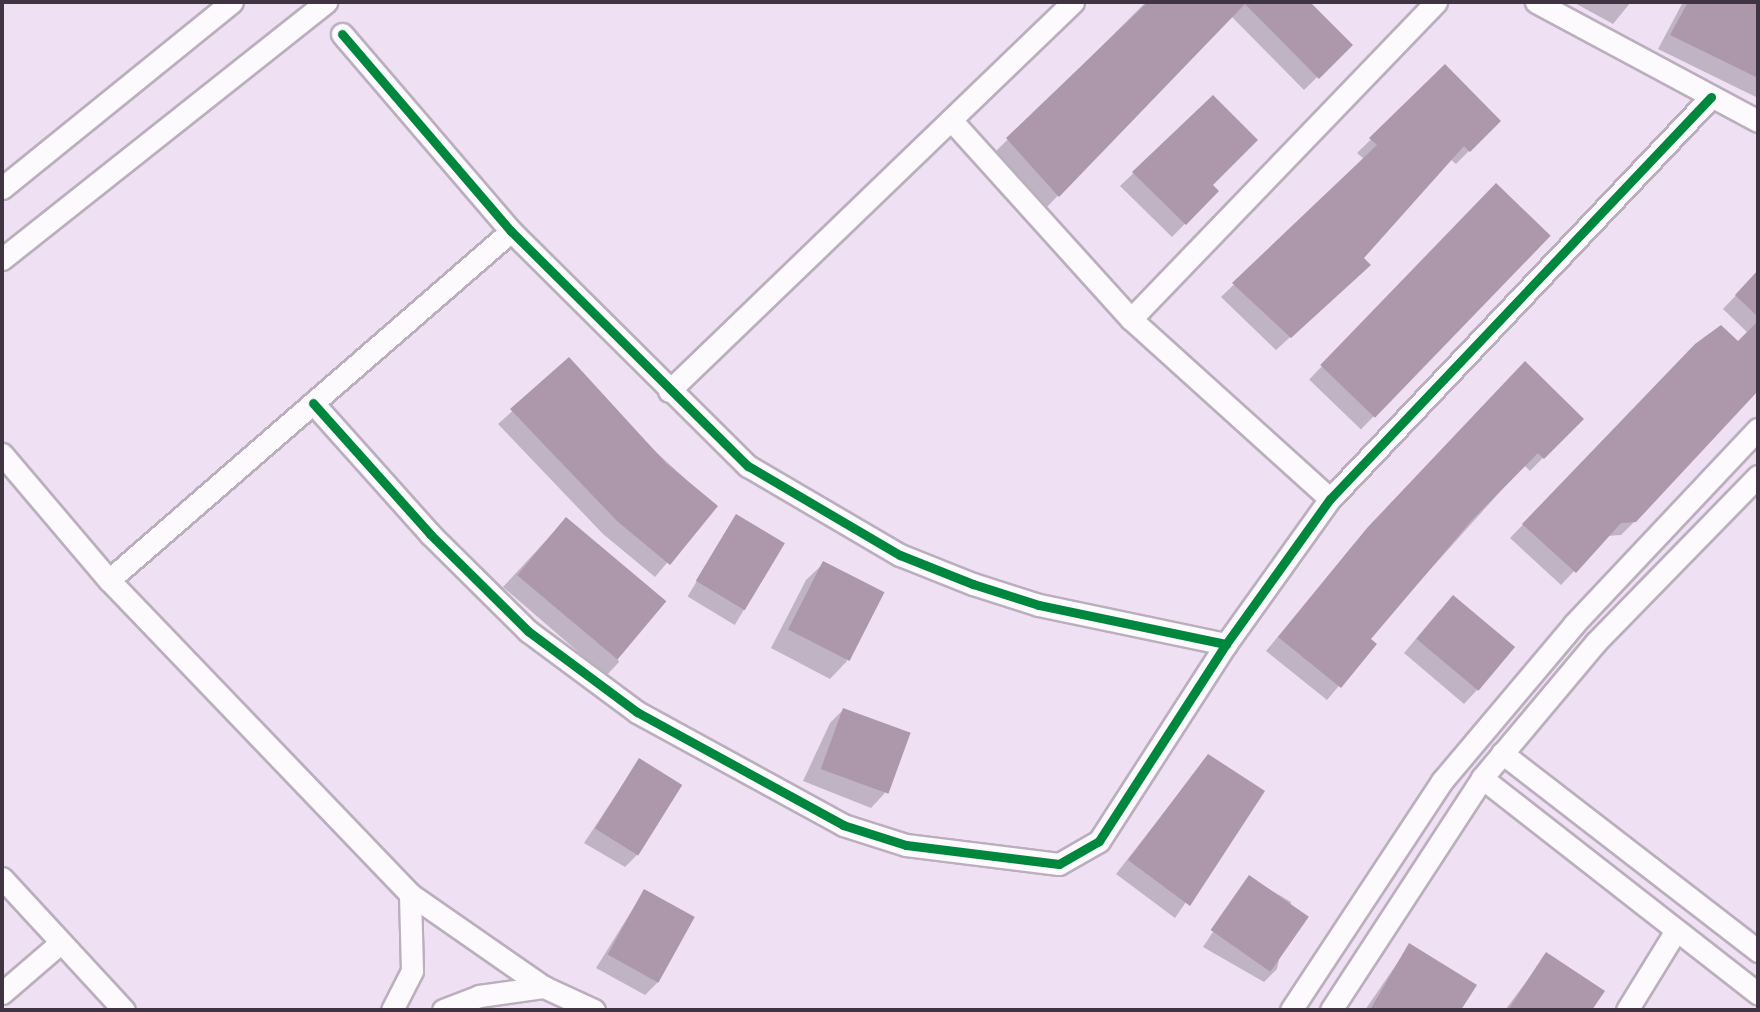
<!DOCTYPE html>
<html>
<head>
<meta charset="utf-8">
<style>
  body { margin:0 }
  #map { position:relative; width:1760px; height:1012px; overflow:hidden; background:#f0e0f4; font-family:"Fira Sans Condensed",sans-serif }
  div>[style] { position:absolute }
  [style*='--x'] { left:calc(var(--x)*1px); top:calc(var(--y)*1px); width:calc(var(--w)*1px); rotate:calc(var(--a)*1deg) }
  .shadow>* { inset:0; background:#0003; transform-origin:0 0 }
  .building>* { inset:0; background:#ac98aa; transform-origin:0 0 }
  .roads { filter:drop-shadow(2px 0 #bbafbe) drop-shadow(-2px 0 #bbafbe) drop-shadow(0 2px #bbafbe) drop-shadow(0 -2px #bbafbe) }
  .minor>* { height:21px; margin:-10.5px; padding:0 10.5px; transform-origin:10.5px; border-radius:10.5px; background:#fdfafd }
  .cycleway>* { height:9px; margin:-4.5px; padding:0 4.5px; transform-origin:4.5px; border-radius:4.5px; background:#00873e }
  span { translate:-50% -50%; white-space:nowrap; text-align:center; line-height:1.15; -webkit-text-stroke:7px #fff; paint-order:stroke }
  .frame { position:absolute; inset:0; border:4px solid #403443; pointer-events:none }
</style>
</head>
<body>
<div id="map">
  <div class="shadow">
    <div style="clip-path:polygon(1146px 2px,1308px 2px,1350px 45px,1304px 90px,1231px 16px,1045px 209px,994px 153px)"></div>
    <div style="clip-path:polygon(1573px 2px,1631px 2px,1613px 24px)"></div>
    <div style="clip-path:polygon(1683px 2px,1758px 2px,1758px 98px,1658px 49px)"></div>
    <div style="clip-path:polygon(1445px 67px,1499px 121px,1456px 164px,1450px 159px,1361px 259px,1355px 278px,1276px 350px,1221px 297px,1364px 159px,1357px 153px)"></div>
    <div style="clip-path:polygon(1213px 97px,1210px 185px,1217px 191px,1172px 237px,1120px 186px)"></div>
    <div style="left:1496px;top:186px;width:72px;height:269px;rotate:44deg"></div>
    <div style="clip-path:polygon(1758px 272px,1758px 384px,1635px 521px,1621px 535px,1607px 536px,1561px 585px,1510px 538px,1682px 360px,1738px 344px,1748px 333px,1723px 309px)"></div>
    <div style="clip-path:polygon(569px 360px,620px 419px,715px 506px,655px 577px,603px 534px,498px 424px)"></div>
    <div style="clip-path:polygon(1581px 419px,1530px 471px,1524px 465px,1368px 639px,1374px 644px,1327px 700px,1266px 651px,1354px 544px)"></div>
    <div style="left:736px;top:516px;width:55px;height:94px;rotate:31deg"></div>
    <div style="clip-path:polygon(553px 533px,619px 662px,606px 676px,503px 587px)"></div>
    <div style="clip-path:polygon(824px 563px,847px 661px,830px 679px,771px 648px,806px 580px)"></div>
    <div style="clip-path:polygon(1440px 610px,1477px 690px,1464px 704px,1404px 653px)"></div>
    <div style="clip-path:polygon(843px 710px,908px 734px,884px 794px,871px 808px,803px 781px,830px 723px)"></div>
    <div style="clip-path:polygon(1208px 756px,1262px 791px,1175px 918px,1116px 874px)"></div>
    <div style="clip-path:polygon(639px 760px,638px 854px,625px 867px,584px 843px)"></div>
    <div style="clip-path:polygon(1249px 877px,1291px 902px,1277px 969px,1264px 982px,1203px 947px)"></div>
    <div style="clip-path:polygon(644px 891px,658px 982px,645px 995px,596px 968px)"></div>
    <div style="clip-path:polygon(1409px 946px,1474px 985px,1460px 1010px,1365px 1010px)"></div>
    <div style="clip-path:polygon(1547px 954px,1602px 992px,1591px 1010px,1505px 1010px)"></div>
  </div>
  <div class="building">
    <div style="clip-path:polygon(1148px 2px,1310px 2px,1353px 45px,1319px 79px,1245px 4px,1059px 197px,1006px 138px)"></div>
    <div style="clip-path:polygon(1688px 2px,1758px 2px,1758px 78px,1670px 35px)"></div>
    <div style="clip-path:polygon(1445px 64px,1501px 121px,1470px 152px,1464px 146px,1364px 258px,1371px 265px,1291px 338px,1232px 283px,1377px 145px,1369px 138px)"></div>
    <div style="clip-path:polygon(1213px 95px,1258px 140px,1213px 185px,1219px 191px,1186px 225px,1132px 172px)"></div>
    <div style="left:1496px;top:183px;width:76px;height:253px;rotate:44deg"></div>
    <div style="clip-path:polygon(1758px 270px,1758px 317px,1735px 295px)"></div>
    <div style="clip-path:polygon(1758px 321px,1758px 391px,1636px 522px,1621px 523px,1576px 573px,1522px 524px,1695px 344px,1721px 325px,1738px 341px)"></div>
    <div style="clip-path:polygon(569px 357px,666px 463px,718px 506px,670px 565px,617px 521px,510px 409px)"></div>
    <div style="clip-path:polygon(1525px 361px,1584px 419px,1544px 459px,1538px 453px,1472px 520px,1371px 639px,1377px 644px,1341px 688px,1278px 637px,1367px 528px)"></div>
    <div style="left:736px;top:514px;width:57px;height:78px;rotate:31deg"></div>
    <div style="left:566px;top:517px;width:131px;height:76px;rotate:40deg"></div>
    <div style="left:823px;top:561px;width:69px;height:77px;rotate:27deg"></div>
    <div style="left:1453px;top:595px;width:81px;height:57px;rotate:40deg"></div>
    <div style="left:843px;top:708px;width:72px;height:65px;rotate:20deg"></div>
    <div style="clip-path:polygon(1208px 754px,1265px 791px,1190px 906px,1128px 860px)"></div>
    <div style="left:639px;top:758px;width:51px;height:83px;rotate:32deg"></div>
    <div style="left:1249px;top:875px;width:73px;height:67px;rotate:35deg"></div>
    <div style="left:644px;top:889px;width:58px;height:75px;rotate:29deg"></div>
    <div style="clip-path:polygon(1409px 943px,1477px 985px,1461px 1010px,1370px 1010px)"></div>
    <div style="clip-path:polygon(1546px 952px,1605px 991px,1592px 1010px,1508px 1010px)"></div>
  </div>
  <div class="roads">
    <div class="minor">
      <div style="--x:1536;--y:2;--w:252;--a:28.2"></div>
      <div style="--x:342;--y:34;--w:260;--a:49.4"></div>
      <div style="--x:511;--y:231;--w:334;--a:44.8"></div>
      <div style="--x:748;--y:466;--w:176;--a:30.4"></div>
      <div style="--x:900;--y:555;--w:79;--a:21.7"></div>
      <div style="--x:973;--y:584;--w:69;--a:17.7"></div>
      <div style="--x:1039;--y:605;--w:191;--a:11.8"></div>
      <div style="--x:952;--y:121;--w:267;--a:47.9"></div>
      <div style="--x:1131;--y:319;--w:268;--a:42.1"></div>
      <div style="--x:2;--y:188;--w:296;--a:-39"></div>
      <div style="--x:2;--y:259;--w:414;--a:-38.4"></div>
      <div style="--x:1131;--y:319;--w:440;--a:-46.1"></div>
      <div style="--x:669;--y:391;--w:561;--a:-43.92"></div>
      <div style="--x:313;--y:403;--w:176;--a:48.2"></div>
      <div style="--x:430;--y:534;--w:138;--a:44.7"></div>
      <div style="--x:528;--y:631;--w:136;--a:36.6"></div>
      <div style="--x:637;--y:712;--w:235;--a:28.7"></div>
      <div style="--x:843;--y:825;--w:66;--a:17.6"></div>
      <div style="--x:906;--y:845;--w:154;--a:7.1"></div>
      <div style="--x:1059;--y:864;--w:46;--a:-29.9"></div>
      <div style="--x:1099;--y:841;--w:234;--a:-57.2"></div>
      <div style="--x:1226;--y:644;--w:178;--a:-54.4"></div>
      <div style="--x:1330;--y:499;--w:554;--a:-46.54"></div>
      <div style="--x:2;--y:454;--w:165;--a:49.7"></div>
      <div style="--x:109;--y:580;--w:435;--a:46.2"></div>
      <div style="--x:410;--y:894;--w:163;--a:34.8"></div>
      <div style="--x:544;--y:987;--w:55;--a:24.7"></div>
      <div style="--x:109;--y:580;--w:532;--a:-40.96"></div>
      <div style="--x:1502;--y:753;--w:324;--a:37.7"></div>
      <div style="--x:1482;--y:778;--w:350;--a:38"></div>
      <div style="--x:2;--y:878;--w:180;--a:47.3"></div>
      <div style="--x:2;--y:993;--w:75;--a:-40.7"></div>
      <div style="--x:392;--y:1010;--w:44;--a:-62.9"></div>
      <div style="--x:412;--y:971;--w:77;--a:-91.5"></div>
      <div style="--x:443;--y:1010;--w:39;--a:-21"></div>
      <div style="--x:479;--y:996;--w:66;--a:-7.9"></div>
      <div style="--x:1291;--y:1010;--w:274;--a:-56.6"></div>
      <div style="--x:1442;--y:781;--w:205;--a:-49.9"></div>
      <div style="--x:1574;--y:624;--w:268;--a:-46.7"></div>
      <div style="--x:1331;--y:1010;--w:277;--a:-56.9"></div>
      <div style="--x:1482;--y:778;--w:177;--a:-50"></div>
      <div style="--x:1596;--y:642;--w:232;--a:-45.7"></div>
      <div style="--x:1627;--y:1010;--w:92;--a:-58.4"></div>
    </div>
  </div>
  <div class="cycleway">
    <div style="--x:342;--y:34;--w:260;--a:49.4"></div>
    <div style="--x:511;--y:231;--w:334;--a:44.8"></div>
    <div style="--x:748;--y:466;--w:176;--a:30.4"></div>
    <div style="--x:900;--y:555;--w:79;--a:21.7"></div>
    <div style="--x:973;--y:584;--w:69;--a:17.7"></div>
    <div style="--x:1039;--y:605;--w:191;--a:11.8"></div>
    <div style="--x:313;--y:403;--w:176;--a:48.2"></div>
    <div style="--x:430;--y:534;--w:138;--a:44.7"></div>
    <div style="--x:528;--y:631;--w:136;--a:36.6"></div>
    <div style="--x:637;--y:712;--w:235;--a:28.7"></div>
    <div style="--x:843;--y:825;--w:66;--a:17.6"></div>
    <div style="--x:906;--y:845;--w:154;--a:7.1"></div>
    <div style="--x:1059;--y:864;--w:46;--a:-29.9"></div>
    <div style="--x:1099;--y:841;--w:234;--a:-57.2"></div>
    <div style="--x:1226;--y:644;--w:178;--a:-54.4"></div>
    <div style="--x:1330;--y:499;--w:554;--a:-46.54"></div>
  </div>
  <div class="frame"></div>
</div>
</body>
</html>
